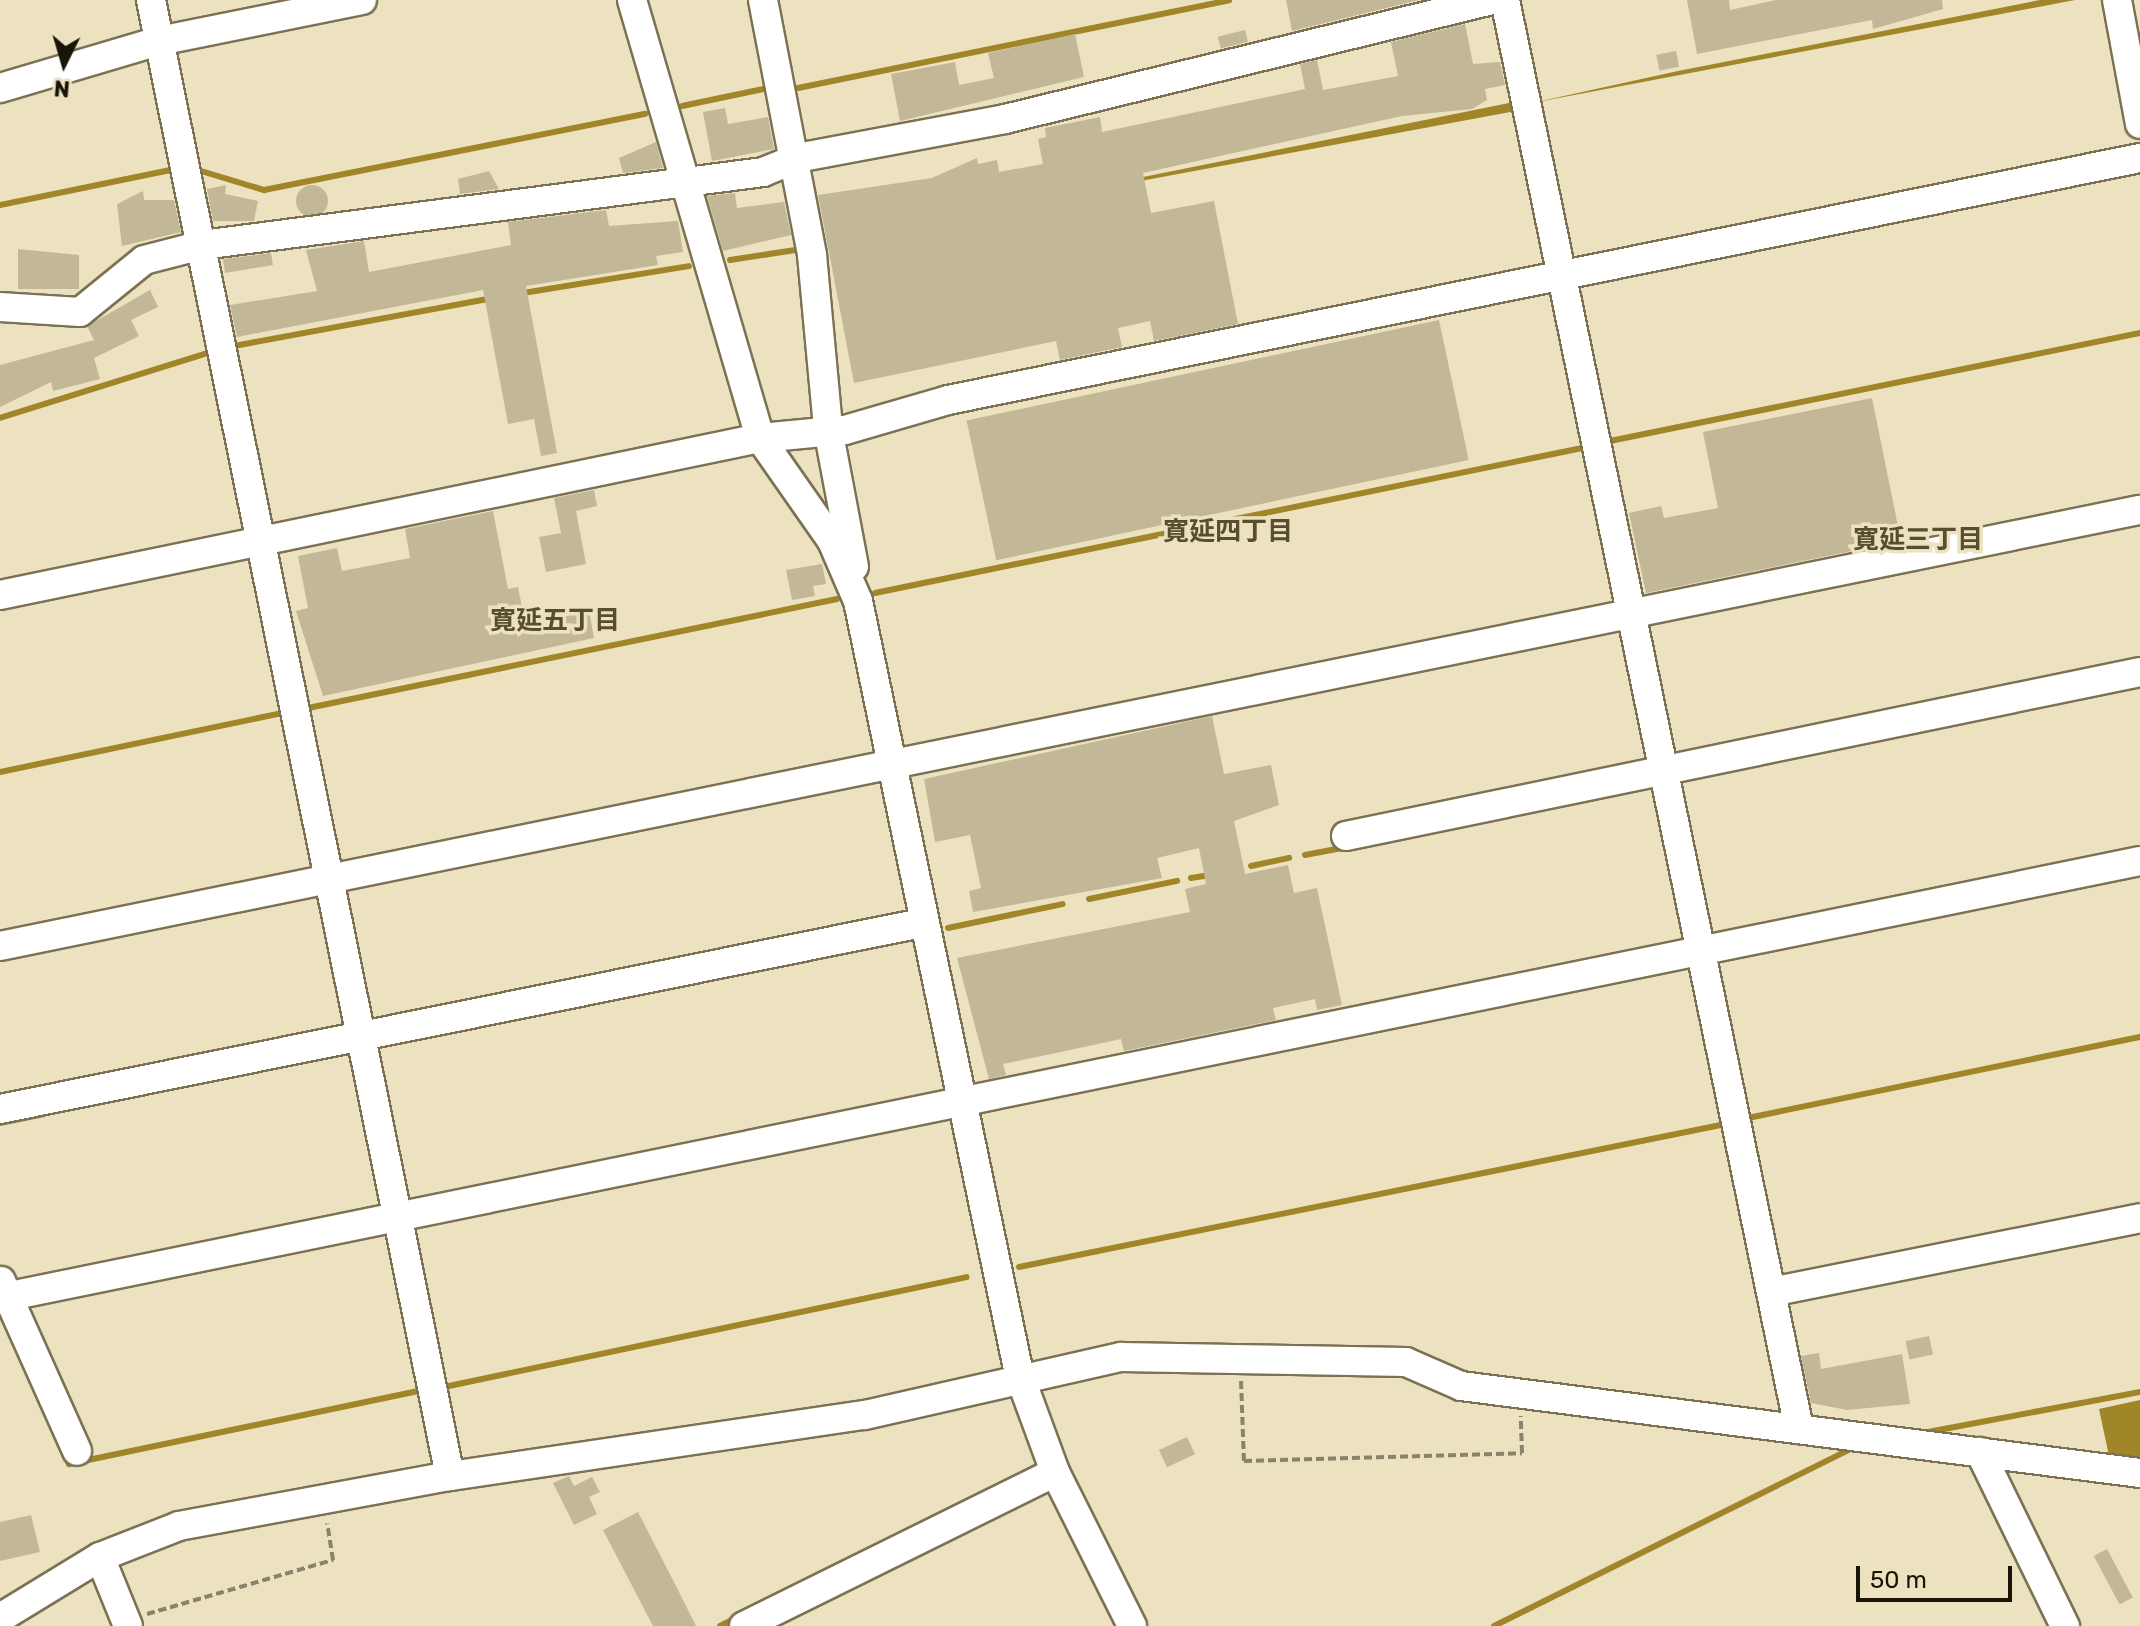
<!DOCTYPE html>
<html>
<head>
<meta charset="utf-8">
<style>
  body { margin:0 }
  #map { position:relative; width:2140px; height:1626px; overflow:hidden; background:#ede2c0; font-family:Rubik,"Noto Sans JP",sans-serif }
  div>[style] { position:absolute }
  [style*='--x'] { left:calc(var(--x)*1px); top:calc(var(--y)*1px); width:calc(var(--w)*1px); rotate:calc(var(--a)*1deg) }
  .water>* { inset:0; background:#a08529 }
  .stream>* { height:6px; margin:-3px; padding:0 3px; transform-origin:3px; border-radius:3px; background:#a08529 }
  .building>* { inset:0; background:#c2b796; transform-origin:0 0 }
  .round { border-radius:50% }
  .path>* { height:4px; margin-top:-2px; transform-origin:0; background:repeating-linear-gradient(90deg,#8a826a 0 8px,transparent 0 12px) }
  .roads { filter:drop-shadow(2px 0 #7c7253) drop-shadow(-2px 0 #7c7253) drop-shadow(0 2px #7c7253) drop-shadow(0 -2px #7c7253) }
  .minor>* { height:28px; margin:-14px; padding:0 14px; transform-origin:14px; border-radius:14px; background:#fff }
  span { translate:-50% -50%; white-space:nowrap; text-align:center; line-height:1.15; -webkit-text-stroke:7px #ede2c0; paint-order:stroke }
  .neighbourhood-label { font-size:26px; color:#574d2f; font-weight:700 }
  .north { position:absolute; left:24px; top:24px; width:80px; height:80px; -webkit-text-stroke:6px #ede2c0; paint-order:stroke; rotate:185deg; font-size:22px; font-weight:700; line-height:32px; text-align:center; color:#181408 }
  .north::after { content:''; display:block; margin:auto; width:28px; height:36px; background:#181408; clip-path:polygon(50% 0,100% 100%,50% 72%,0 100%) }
  .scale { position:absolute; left:1856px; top:1566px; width:156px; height:36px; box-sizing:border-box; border:4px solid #181408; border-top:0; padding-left:10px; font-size:24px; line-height:28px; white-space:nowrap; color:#181408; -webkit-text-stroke:6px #ede2c0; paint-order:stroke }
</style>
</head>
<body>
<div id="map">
  <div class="water">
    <div style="clip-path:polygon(2040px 0,2075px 0,1532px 103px,1678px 71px)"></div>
    <div style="clip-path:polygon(1519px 101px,1521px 110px,824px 240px,1024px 201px)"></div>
    <div style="clip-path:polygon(2140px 1400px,2140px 1459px,2109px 1456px,2099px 1409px)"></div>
  </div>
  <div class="stream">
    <div style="--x:798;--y:88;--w:440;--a:-11.5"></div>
    <div style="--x:682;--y:106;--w:88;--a:-11.8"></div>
    <div style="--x:201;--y:171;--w:66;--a:16.8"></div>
    <div style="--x:264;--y:190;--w:389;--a:-11.3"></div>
    <div style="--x:0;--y:205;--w:174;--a:-11.6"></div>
    <div style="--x:730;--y:260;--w:66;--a:-8.7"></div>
    <div style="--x:523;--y:293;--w:168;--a:-9.2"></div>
    <div style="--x:234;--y:346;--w:262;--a:-10.5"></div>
    <div style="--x:0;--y:418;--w:218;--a:-17.4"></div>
    <div style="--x:1610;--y:441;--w:541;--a:-11.52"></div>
    <div style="--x:875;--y:593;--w:722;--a:-11.59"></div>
    <div style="--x:308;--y:708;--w:540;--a:-11.64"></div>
    <div style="--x:0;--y:772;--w:289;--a:-11.8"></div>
    <div style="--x:1305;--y:855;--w:43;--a:-10.8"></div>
    <div style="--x:1251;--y:866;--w:39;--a:-12"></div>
    <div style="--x:1191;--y:878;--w:18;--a:-9"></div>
    <div style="--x:1089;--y:899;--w:90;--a:-11.6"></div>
    <div style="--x:948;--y:928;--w:117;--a:-11.8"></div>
    <div style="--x:1748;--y:1118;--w:400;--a:-11.7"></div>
    <div style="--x:0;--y:1123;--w:45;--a:-11.6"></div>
    <div style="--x:1019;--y:1267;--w:716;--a:-11.44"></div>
    <div style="--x:444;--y:1387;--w:534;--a:-11.88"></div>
    <div style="--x:1928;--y:1432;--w:216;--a:-10.7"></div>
    <div style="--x:65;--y:1455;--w:10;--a:66"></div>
    <div style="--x:69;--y:1464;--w:358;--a:-11.8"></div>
    <div style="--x:720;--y:1626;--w:20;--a:-27"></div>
    <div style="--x:1494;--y:1626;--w:404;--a:-26.4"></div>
  </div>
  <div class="building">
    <div style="clip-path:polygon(1286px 0,1419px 0,1292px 31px)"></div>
    <div style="clip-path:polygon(1687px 0,1729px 0,1730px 10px,1776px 0,1942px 0,1943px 9px,1873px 29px,1872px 20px,1697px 54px)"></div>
    <div style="clip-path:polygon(1465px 24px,1473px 64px,1500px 62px,1505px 85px,1485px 89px,1487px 100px,1472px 109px,1402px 116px,1143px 173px,1151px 213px,1214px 201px,1238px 324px,1154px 341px,1150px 321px,1118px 328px,1122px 347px,1060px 360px,1056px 341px,854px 383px,818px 195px,932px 178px,977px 158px,978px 164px,997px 160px,999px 172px,1043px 164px,1038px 139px,1046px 137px,1045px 128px,1100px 117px,1102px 132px,1305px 89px,1300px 64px,1317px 60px,1323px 90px,1398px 76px,1391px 42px)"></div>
    <div style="left:1245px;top:30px;width:12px;height:28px;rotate:76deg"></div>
    <div style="clip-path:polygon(1075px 34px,1084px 77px,900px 121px,891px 74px,955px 62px,959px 85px,994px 78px,988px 53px)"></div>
    <div style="left:1676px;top:51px;width:16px;height:20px;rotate:79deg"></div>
    <div style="clip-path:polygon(725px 108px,728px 124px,768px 117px,774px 149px,712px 161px,703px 112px)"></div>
    <div style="clip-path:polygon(656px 142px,663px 168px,623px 173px,619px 158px)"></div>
    <div style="clip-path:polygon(489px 171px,499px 189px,460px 194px,458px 179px)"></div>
    <div style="clip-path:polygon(226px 185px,225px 194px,258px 201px,254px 221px,213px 221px,207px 189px)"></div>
    <div class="round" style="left:296px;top:185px;width:32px;height:32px"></div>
    <div style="clip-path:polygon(143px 191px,144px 200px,174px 200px,181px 232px,122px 246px,117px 204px)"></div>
    <div style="clip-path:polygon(735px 193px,737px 208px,784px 202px,791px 235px,723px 251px,707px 196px)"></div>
    <div style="clip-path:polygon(606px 210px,609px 226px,678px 221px,683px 252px,656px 256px,658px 265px,526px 286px,557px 453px,541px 456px,534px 419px,508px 424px,483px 290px,237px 337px,230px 305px,317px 291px,306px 250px,364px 241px,369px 272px,511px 245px,508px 222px)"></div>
    <div style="clip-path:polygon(18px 249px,79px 255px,79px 289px,18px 289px)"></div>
    <div style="clip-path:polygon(271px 253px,273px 265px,225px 273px,223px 259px)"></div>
    <div style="clip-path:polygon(150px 290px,158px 307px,131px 320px,139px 336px,94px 358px,100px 379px,53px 391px,51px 382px,0 407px,0 365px,94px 340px,87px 326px)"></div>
    <div style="left:1439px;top:320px;width:143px;height:483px;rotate:78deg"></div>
    <div style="clip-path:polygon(1872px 398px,1901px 541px,1646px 593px,1629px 513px,1661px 506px,1664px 518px,1718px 508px,1703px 432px)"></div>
    <div style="clip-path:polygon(594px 490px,597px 506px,576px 511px,586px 564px,546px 572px,539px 537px,561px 533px,554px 498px)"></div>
    <div style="clip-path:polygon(493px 511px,508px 589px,518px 587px,525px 622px,589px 610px,594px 638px,323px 696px,296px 611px,308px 608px,298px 556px,337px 548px,342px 571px,410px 558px,405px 529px)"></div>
    <div style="clip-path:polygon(822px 564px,826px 584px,813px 586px,815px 596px,792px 600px,786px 570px)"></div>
    <div style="clip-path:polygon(1212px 716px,1224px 774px,1271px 765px,1279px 805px,1234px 821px,1245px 874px,1288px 865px,1294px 893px,1317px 888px,1342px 1005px,1317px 1010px,1315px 999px,1273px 1008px,1276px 1020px,1124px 1051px,1121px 1039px,1056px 1053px,1003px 1064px,1006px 1075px,989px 1079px,957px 958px,1190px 912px,1185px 889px,1206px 884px,1199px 848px,1157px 858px,1162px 878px,973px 912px,969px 891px,981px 888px,970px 835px,935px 842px,924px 779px)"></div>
    <div style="left:1929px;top:1336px;width:19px;height:24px;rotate:78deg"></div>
    <div style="clip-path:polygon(1819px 1353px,1821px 1369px,1902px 1354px,1910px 1404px,1847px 1410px,1811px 1403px,1801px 1356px)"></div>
    <div style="left:1187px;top:1437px;width:19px;height:31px;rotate:65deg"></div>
    <div style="clip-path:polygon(569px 1476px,574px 1486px,592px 1477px,600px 1492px,589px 1497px,597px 1514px,574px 1525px,553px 1483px)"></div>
    <div style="clip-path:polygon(638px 1512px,676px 1586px,696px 1626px,653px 1626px,603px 1530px)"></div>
    <div style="clip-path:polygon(31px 1515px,40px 1552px,0 1561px,0 1522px)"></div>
    <div style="left:2107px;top:1549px;width:55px;height:15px;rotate:62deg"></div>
  </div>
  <div class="path">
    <div style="--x:1241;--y:1381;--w:80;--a:87.9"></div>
    <div style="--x:1244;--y:1461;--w:278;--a:-1.6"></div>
    <div style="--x:1522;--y:1453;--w:37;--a:-92"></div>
    <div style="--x:147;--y:1614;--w:194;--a:-16.2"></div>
    <div style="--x:333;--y:1560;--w:37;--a:-99"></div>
  </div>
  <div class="roads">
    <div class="minor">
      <div style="--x:151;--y:0;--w:1506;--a:78.55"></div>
      <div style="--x:632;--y:0;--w:456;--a:73.7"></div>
      <div style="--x:760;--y:438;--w:126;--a:55"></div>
      <div style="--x:832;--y:541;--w:65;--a:66.6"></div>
      <div style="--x:858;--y:601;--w:790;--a:78.23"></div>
      <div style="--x:1019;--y:1374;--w:104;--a:69.8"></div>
      <div style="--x:1055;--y:1472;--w:172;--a:63.4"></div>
      <div style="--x:763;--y:0;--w:260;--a:79.1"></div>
      <div style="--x:812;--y:255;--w:175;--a:84.7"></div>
      <div style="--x:828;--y:429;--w:140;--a:79.3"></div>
      <div style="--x:1505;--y:0;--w:1459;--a:78.37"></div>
      <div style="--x:2117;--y:0;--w:126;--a:79.5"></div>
      <div style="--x:0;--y:88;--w:166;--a:-16.5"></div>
      <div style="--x:159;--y:41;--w:207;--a:-11.4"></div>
      <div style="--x:0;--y:307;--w:80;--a:3.6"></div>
      <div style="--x:80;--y:312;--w:82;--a:-39.1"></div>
      <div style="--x:144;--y:260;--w:60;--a:-14.5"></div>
      <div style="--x:202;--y:245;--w:566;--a:-7.41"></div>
      <div style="--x:763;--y:172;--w:37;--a:-22"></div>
      <div style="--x:797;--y:158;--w:212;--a:-10.6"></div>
      <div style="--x:1005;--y:119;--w:501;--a:-13.73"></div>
      <div style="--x:0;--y:595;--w:776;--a:-11.67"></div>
      <div style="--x:760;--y:438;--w:85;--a:-5.4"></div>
      <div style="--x:845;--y:430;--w:107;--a:-16.2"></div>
      <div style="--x:948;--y:400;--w:1216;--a:-11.48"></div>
      <div style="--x:1346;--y:836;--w:811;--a:-11.67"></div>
      <div style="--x:0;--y:946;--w:2184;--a:-11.52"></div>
      <div style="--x:0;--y:1109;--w:941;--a:-11.41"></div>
      <div style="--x:1;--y:1281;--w:186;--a:65.9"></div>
      <div style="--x:1771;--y:1292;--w:376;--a:-11.3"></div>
      <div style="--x:0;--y:1298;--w:2184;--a:-11.54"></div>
      <div style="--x:1980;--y:1452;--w:194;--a:64"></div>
      <div style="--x:100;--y:1557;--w:74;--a:67.9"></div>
      <div style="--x:0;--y:1618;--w:117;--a:-31.4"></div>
      <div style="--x:100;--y:1557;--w:85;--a:-21.4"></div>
      <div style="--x:179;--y:1526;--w:276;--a:-10.5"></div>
      <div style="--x:450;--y:1476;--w:419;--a:-8.4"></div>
      <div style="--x:865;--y:1415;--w:262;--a:-12.8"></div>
      <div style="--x:1121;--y:1357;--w:285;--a:1"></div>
      <div style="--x:1406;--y:1362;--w:60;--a:23.6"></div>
      <div style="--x:1461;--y:1386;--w:685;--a:7.3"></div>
      <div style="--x:744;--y:1626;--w:347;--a:-26.3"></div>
    </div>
  </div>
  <div class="neighbourhood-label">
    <span style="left:1228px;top:532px">寛延四丁目</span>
    <span style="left:1918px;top:540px">寛延三丁目</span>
    <span style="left:555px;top:621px">寛延五丁目</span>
  </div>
  <div class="north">N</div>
  <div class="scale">50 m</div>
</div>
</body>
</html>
